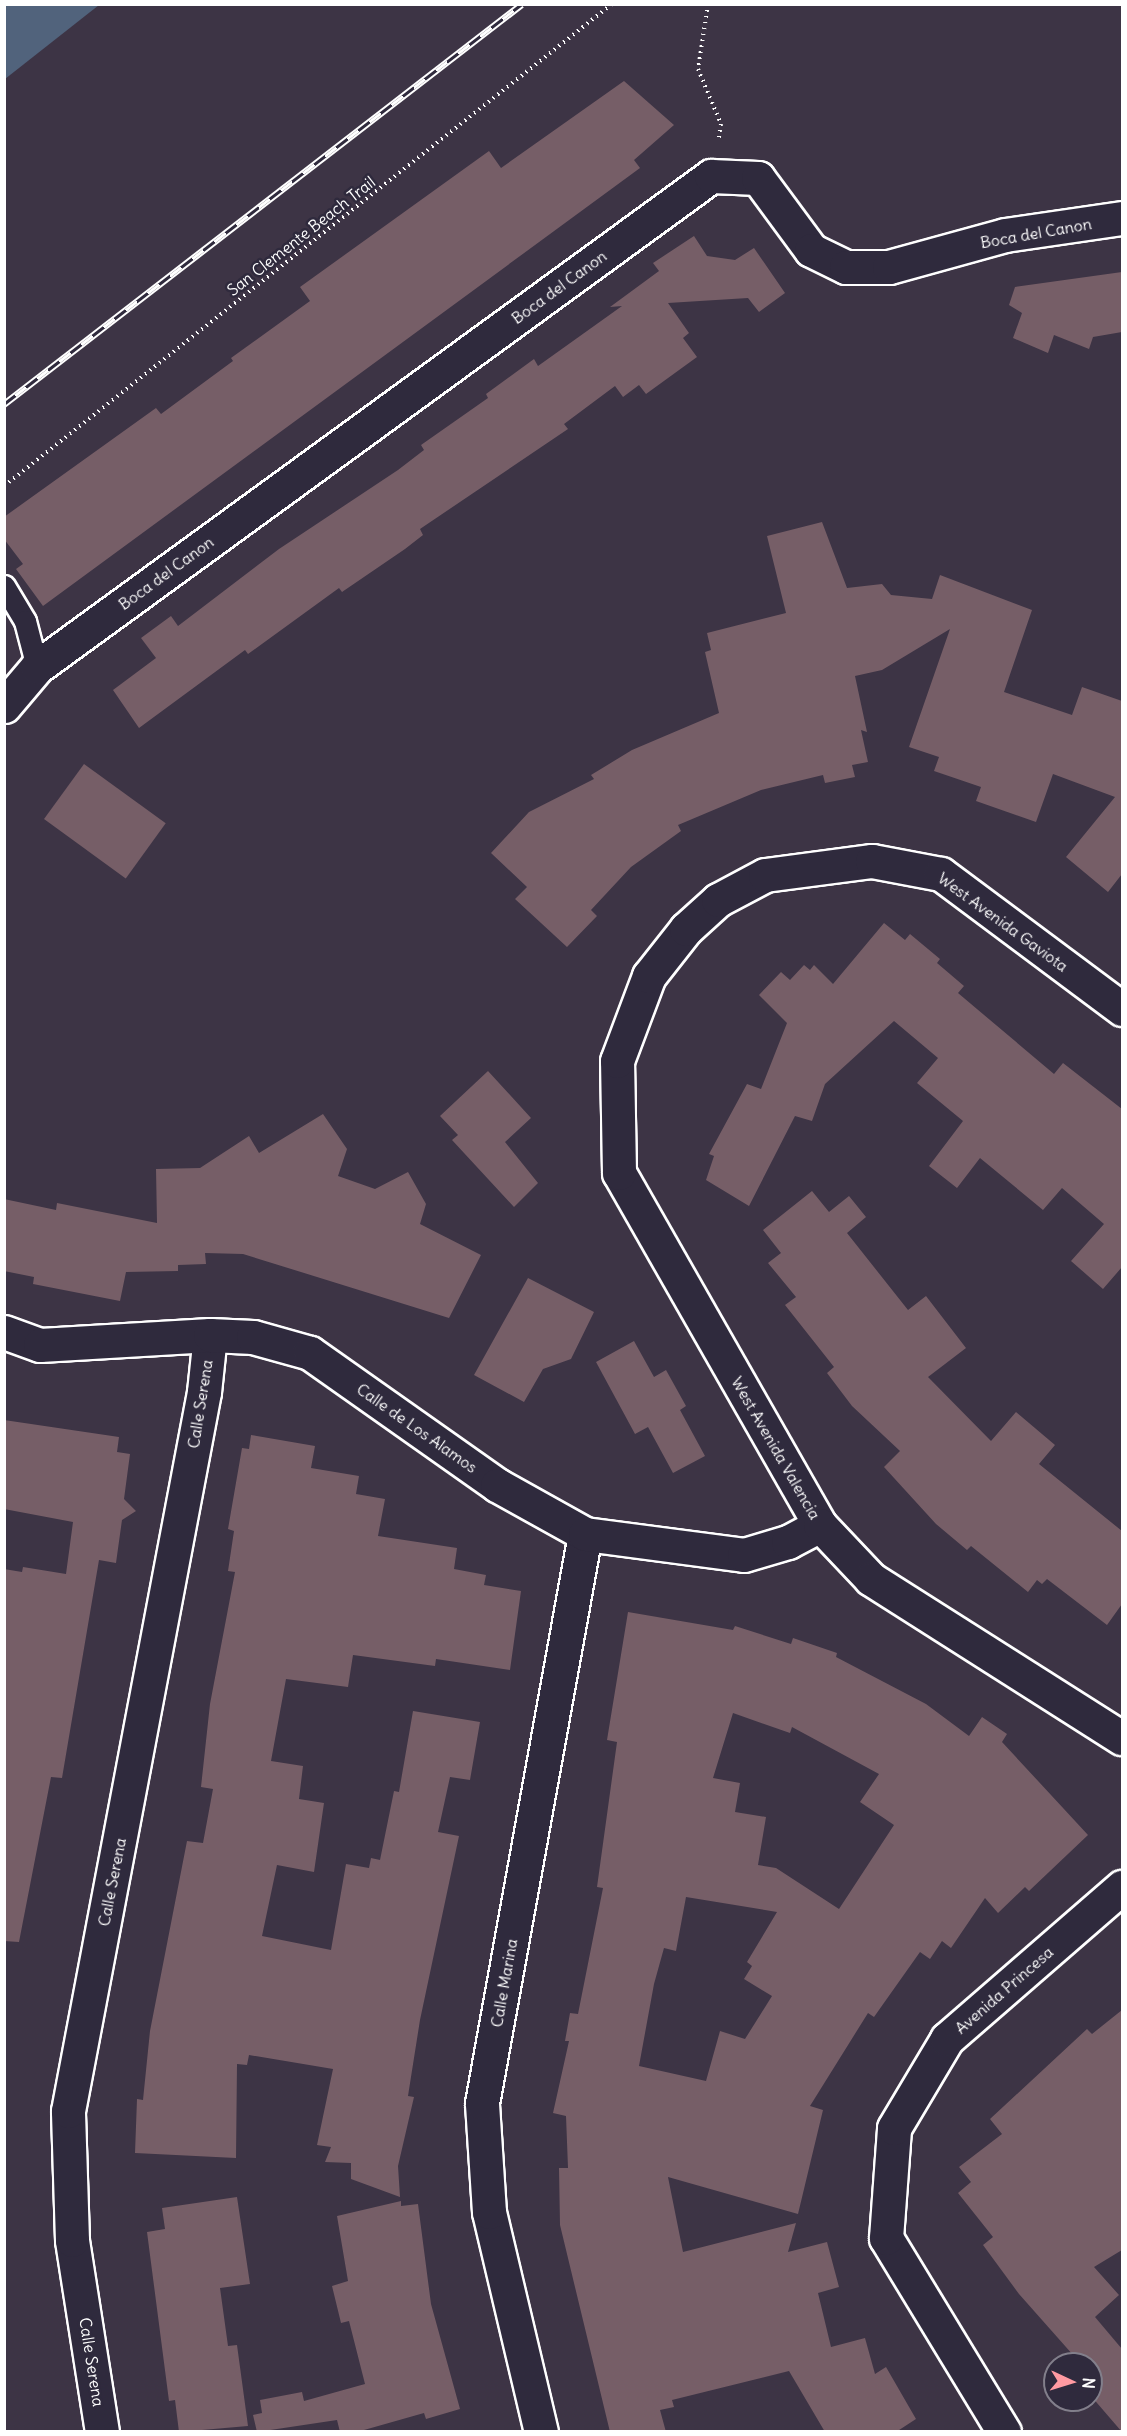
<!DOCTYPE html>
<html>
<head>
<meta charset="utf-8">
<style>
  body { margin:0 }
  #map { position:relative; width:1127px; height:2436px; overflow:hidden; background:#3d3445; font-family:Delius,sans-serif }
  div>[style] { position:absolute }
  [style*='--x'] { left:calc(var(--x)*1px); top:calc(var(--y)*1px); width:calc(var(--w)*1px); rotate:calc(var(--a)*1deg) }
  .water>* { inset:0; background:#51637c }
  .building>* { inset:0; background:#765e67; transform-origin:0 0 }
  .path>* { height:4px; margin-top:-2px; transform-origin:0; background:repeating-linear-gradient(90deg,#fff 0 1.5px,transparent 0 6px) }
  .roads { filter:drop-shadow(2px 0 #fff) drop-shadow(-2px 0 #fff) drop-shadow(0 2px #fff) drop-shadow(0 -2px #fff) }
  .service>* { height:21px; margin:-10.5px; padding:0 10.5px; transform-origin:10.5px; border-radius:10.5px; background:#2f2a3d }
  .minor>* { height:33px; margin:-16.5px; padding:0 16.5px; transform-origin:16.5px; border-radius:16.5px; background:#2f2a3d }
  .tertiary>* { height:33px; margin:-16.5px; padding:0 16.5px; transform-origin:16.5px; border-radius:16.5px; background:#2f2a3d }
  .rail>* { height:7px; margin-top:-3.5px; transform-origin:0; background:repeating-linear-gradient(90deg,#2f2a3d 0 14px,#fff 0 28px); box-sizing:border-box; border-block:2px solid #fff }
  span { translate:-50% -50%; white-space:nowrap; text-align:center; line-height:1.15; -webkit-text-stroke:5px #2f2a3d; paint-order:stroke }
  .street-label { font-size:16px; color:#fff }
  .frame { position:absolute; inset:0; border:6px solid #fff; pointer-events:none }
  .north { position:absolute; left:1043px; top:2352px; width:60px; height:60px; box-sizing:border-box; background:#2f2a3d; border:2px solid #827f8b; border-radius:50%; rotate:94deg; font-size:16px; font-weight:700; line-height:24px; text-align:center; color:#fff }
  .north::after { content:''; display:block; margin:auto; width:21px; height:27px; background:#ff9aa2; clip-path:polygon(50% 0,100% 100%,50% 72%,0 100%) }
</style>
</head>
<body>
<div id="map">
  <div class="water">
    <div style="clip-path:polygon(5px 4px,99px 4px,99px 5px,5px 79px)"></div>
  </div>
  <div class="building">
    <div style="clip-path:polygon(624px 81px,674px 125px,634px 160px,640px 168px,43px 606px,16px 569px,23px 564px,4px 539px,4px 517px,156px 408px,161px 414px,233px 361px,231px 358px,310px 301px,300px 287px,489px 151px,501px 168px)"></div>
    <div style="clip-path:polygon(694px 236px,707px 256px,735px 260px,754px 248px,785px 293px,759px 312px,748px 298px,668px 303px,689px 333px,683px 338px,697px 357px,646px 394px,639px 385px,623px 397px,615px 386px,564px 424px,568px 429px,420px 529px,423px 535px,405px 549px,342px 592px,339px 588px,248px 654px,245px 650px,139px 728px,113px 690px,156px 658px,141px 638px,171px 616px,178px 626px,279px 549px,398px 470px,424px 450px,421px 445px,488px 398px,486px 394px,534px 359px,538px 366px,622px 306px,610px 307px,659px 271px,653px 263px)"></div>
    <div style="clip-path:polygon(1122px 272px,1122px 332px,1093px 337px,1089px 349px,1054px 335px,1048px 353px,1013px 338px,1022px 313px,1009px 305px,1015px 287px)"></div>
    <div style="clip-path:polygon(822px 522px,847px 588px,882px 584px,891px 595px,932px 599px,940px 575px,1032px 610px,1004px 692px,1072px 715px,1082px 687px,1122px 701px,1122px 874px,1108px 892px,1066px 857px,1115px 797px,1053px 774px,1036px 822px,976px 801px,981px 787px,934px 771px,939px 757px,909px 747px,950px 629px,882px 670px,855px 676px,867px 732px,861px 730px,868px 762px,852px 765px,855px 777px,825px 783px,823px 775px,761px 790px,678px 825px,681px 831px,631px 867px,591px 910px,597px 916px,567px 947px,515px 899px,527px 887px,491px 853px,529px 812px,594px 779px,591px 775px,632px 750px,719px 713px,705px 652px,711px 650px,707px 633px,786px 613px,767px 536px)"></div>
    <div style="left:84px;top:764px;width:101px;height:68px;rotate:36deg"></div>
    <div style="clip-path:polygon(884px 923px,905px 940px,910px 934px,940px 959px,937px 963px,964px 986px,958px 993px,1054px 1074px,1063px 1063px,1122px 1109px,1122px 1267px,1103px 1289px,1071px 1261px,1104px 1224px,1062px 1188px,1043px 1210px,980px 1158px,957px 1188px,929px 1166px,963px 1121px,917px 1083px,938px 1058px,894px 1021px,825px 1084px,812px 1121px,795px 1116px,749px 1206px,706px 1180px,714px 1156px,709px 1154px,747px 1084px,761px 1089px,787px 1023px,759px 995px,781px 972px,790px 980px,804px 965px,810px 970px,814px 965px,833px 984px)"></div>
    <div style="clip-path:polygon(488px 1071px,531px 1118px,505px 1142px,538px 1183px,514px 1207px,452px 1140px,458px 1135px,440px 1116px)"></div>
    <div style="clip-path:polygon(323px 1114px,347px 1149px,338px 1176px,375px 1189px,408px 1172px,426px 1204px,420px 1224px,481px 1255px,449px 1318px,243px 1254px,205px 1253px,206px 1264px,178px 1265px,178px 1271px,126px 1272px,120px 1301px,33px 1284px,34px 1277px,4px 1271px,4px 1199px,56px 1210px,57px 1203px,157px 1223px,156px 1169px,200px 1168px,249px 1136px,259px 1153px)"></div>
    <div style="clip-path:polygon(812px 1191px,829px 1212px,849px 1196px,866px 1217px,847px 1233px,908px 1310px,926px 1296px,966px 1348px,928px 1377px,991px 1441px,1016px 1412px,1055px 1445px,1039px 1464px,1122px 1531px,1122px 1604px,1107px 1625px,1047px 1579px,1042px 1584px,1037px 1580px,1028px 1592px,971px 1546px,967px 1550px,936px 1524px,884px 1467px,900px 1451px,852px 1406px,827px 1373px,834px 1367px,785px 1305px,796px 1297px,768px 1263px,781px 1253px,763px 1230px)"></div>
    <div style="clip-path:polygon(528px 1278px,594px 1312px,571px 1359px,543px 1369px,524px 1402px,474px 1375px)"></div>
    <div style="clip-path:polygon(634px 1341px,654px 1377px,666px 1370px,686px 1406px,680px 1410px,705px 1456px,673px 1473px,648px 1427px,635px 1434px,596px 1362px)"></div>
    <div style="clip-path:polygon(4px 1420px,119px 1437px,117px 1452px,130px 1454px,124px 1499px,136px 1511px,122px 1520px,116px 1563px,99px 1560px,62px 1778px,51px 1777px,19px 1942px,4px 1941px,4px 1569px,22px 1572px,23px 1567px,66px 1574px,73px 1522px,4px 1509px)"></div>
    <div style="clip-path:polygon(251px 1435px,315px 1446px,311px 1468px,359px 1476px,356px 1494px,385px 1499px,378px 1536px,457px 1548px,454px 1569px,486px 1575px,484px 1585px,521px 1591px,510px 1670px,436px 1659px,435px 1666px,353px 1655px,348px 1687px,286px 1679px,271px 1761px,303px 1766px,299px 1799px,324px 1803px,314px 1872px,277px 1865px,262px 1936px,331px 1950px,346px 1864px,369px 1868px,371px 1858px,380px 1860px,394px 1791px,399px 1792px,413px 1711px,480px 1722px,470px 1780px,450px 1777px,438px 1832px,459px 1836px,420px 2020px,408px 2096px,414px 2097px,398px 2166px,400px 2197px,351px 2179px,351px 2163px,325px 2162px,331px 2147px,317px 2145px,333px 2069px,249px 2055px,247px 2065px,237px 2064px,236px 2158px,135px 2153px,137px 2099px,143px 2100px,150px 2031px,187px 1841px,203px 1843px,213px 1789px,201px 1787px,210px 1704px,235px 1572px,228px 1571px,234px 1531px,228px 1529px,242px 1448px,249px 1449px)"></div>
    <div style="clip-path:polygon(evenodd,628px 1612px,733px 1630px,735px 1626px,791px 1644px,793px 1638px,837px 1653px,836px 1657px,926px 1704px,969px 1736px,982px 1717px,1007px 1734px,1002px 1742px,1088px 1835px,1029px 1891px,1025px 1887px,998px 1913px,985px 1898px,951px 1948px,942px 1941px,930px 1959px,920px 1952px,874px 2017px,868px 2013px,810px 2106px,823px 2110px,798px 2214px,668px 2177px,683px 2252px,796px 2223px,788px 2252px,827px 2242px,839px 2287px,818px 2293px,831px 2347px,865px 2338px,875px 2374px,886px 2367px,916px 2419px,896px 2432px,825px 2432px,789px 2371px,672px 2400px,674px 2407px,660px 2410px,666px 2432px,610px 2432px,560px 2225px,559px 2168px,568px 2168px,566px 2116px,553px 2113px,569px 2041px,565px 2041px,570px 2013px,578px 2014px,603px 1888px,597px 1887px,617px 1742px,607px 1740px,628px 1612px,733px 1713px,790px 1733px,792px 1727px,879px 1774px,860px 1802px,894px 1825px,839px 1909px,776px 1868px,758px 1865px,766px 1817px,735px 1812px,740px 1783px,713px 1778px,733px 1713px,628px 1612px,686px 1897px,777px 1912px,747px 1962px,752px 1966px,744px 1979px,772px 1996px,745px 2039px,720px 2031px,706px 2081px,639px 2066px,654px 1984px,664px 1948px,676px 1951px,686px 1897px)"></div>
    <div style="clip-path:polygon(1122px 2010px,1122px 2250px,1094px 2267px,1119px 2295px,1095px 2317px,1122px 2349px,1122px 2432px,1091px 2396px,1091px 2364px,1081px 2364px,1019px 2294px,983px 2245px,993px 2237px,958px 2193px,971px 2182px,959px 2167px,1002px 2134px,990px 2119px,1087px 2029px,1092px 2034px)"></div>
    <div style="clip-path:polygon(237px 2197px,250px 2284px,220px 2288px,228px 2346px,237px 2345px,248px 2426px,179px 2432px,175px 2400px,169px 2401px,147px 2232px,165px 2229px,162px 2208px)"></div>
    <div style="clip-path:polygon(401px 2201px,401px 2206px,418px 2204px,431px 2304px,460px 2409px,426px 2419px,424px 2413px,357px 2432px,340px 2432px,337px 2420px,257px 2432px,253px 2415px,262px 2413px,260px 2400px,302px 2392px,304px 2401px,365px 2384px,349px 2321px,341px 2323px,332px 2286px,348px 2281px,337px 2216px)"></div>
  </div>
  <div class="path">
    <div style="--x:708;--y:4;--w:66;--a:98.7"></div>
    <div style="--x:698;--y:69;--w:60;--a:67.3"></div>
    <div style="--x:721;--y:124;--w:18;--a:99"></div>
    <div style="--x:4;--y:486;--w:776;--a:-38.41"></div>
  </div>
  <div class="roads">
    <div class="service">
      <div style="--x:4;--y:586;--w:41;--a:59"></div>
      <div style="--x:25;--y:621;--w:48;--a:75.4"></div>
    </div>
    <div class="minor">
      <div style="--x:4;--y:706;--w:51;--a:-49.8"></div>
      <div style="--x:37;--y:667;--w:834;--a:-36.07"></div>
      <div style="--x:711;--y:176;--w:47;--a:2.4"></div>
      <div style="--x:758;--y:178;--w:89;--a:53.6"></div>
      <div style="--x:811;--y:250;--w:39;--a:26"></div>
      <div style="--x:846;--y:267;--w:43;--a:0"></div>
      <div style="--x:889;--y:267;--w:120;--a:-15.4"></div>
      <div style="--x:1005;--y:235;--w:118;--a:-8.3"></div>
      <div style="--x:820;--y:1525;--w:405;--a:-119.7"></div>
      <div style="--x:619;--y:1173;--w:112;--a:-91"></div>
      <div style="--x:617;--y:1061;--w:91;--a:-69.4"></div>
      <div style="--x:649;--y:976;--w:60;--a:-51.8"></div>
      <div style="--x:686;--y:929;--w:43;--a:-42.2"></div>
      <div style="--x:718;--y:900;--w:53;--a:-28"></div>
      <div style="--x:765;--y:875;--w:108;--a:-7.5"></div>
      <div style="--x:872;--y:861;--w:70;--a:10.7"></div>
      <div style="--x:941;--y:874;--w:226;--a:36.7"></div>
      <div style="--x:102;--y:2432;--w:194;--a:-98.9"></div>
      <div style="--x:72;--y:2240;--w:129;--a:-91.8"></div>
      <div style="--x:68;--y:2111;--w:732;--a:-79.29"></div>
      <div style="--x:204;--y:1392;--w:57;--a:-84"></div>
      <div style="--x:541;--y:2432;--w:226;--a:-103.3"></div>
      <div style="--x:489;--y:2212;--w:109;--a:-93.7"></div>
      <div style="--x:482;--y:2103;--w:578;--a:-79.74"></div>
      <div style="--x:1004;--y:2432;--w:227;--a:-121.3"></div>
      <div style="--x:886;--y:2238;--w:110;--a:-85.8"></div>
      <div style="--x:894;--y:2128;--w:104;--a:-59.2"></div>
      <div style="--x:947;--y:2039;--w:232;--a:-41"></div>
    </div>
    <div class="tertiary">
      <div style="--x:4;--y:1332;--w:38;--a:20"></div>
      <div style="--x:40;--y:1345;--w:170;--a:-3.4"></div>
      <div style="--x:210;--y:1335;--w:43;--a:2.7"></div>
      <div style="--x:253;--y:1337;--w:59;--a:15.7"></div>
      <div style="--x:310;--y:1353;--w:229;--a:35.2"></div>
      <div style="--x:497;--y:1485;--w:101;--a:29.1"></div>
      <div style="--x:585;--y:1534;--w:160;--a:7.5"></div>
      <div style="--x:744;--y:1555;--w:46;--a:-16.5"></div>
      <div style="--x:788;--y:1542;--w:36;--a:-28"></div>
      <div style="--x:820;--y:1525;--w:74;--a:46.6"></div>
      <div style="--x:871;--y:1579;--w:297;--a:32.4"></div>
    </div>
  </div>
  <div class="rail">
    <div style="--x:4;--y:404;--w:654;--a:-37.68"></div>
  </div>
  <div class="street-label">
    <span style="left:1036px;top:233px;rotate:-10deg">Boca del Canon</span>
    <span style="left:301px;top:236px;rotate:-38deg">San Clemente Beach Trail</span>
    <span style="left:559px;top:287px;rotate:-36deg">Boca del Canon</span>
    <span style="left:166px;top:573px;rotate:-36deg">Boca del Canon</span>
    <span style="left:1003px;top:922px;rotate:36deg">West Avenida Gaviota</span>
    <span style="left:200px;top:1404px;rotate:-81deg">Calle Serena</span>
    <span style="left:417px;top:1428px;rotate:35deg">Calle de Los Alamos</span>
    <span style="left:776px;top:1448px;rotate:60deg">West Avenida Valencia</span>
    <span style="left:112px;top:1882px;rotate:-79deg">Calle Serena</span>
    <span style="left:504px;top:1983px;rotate:-80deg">Calle Marina</span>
    <span style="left:1004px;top:1990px;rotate:-41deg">Avenida Princesa</span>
    <span style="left:92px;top:2362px;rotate:81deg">Calle Serena</span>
  </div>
  <div class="frame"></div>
  <div class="north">N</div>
</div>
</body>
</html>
